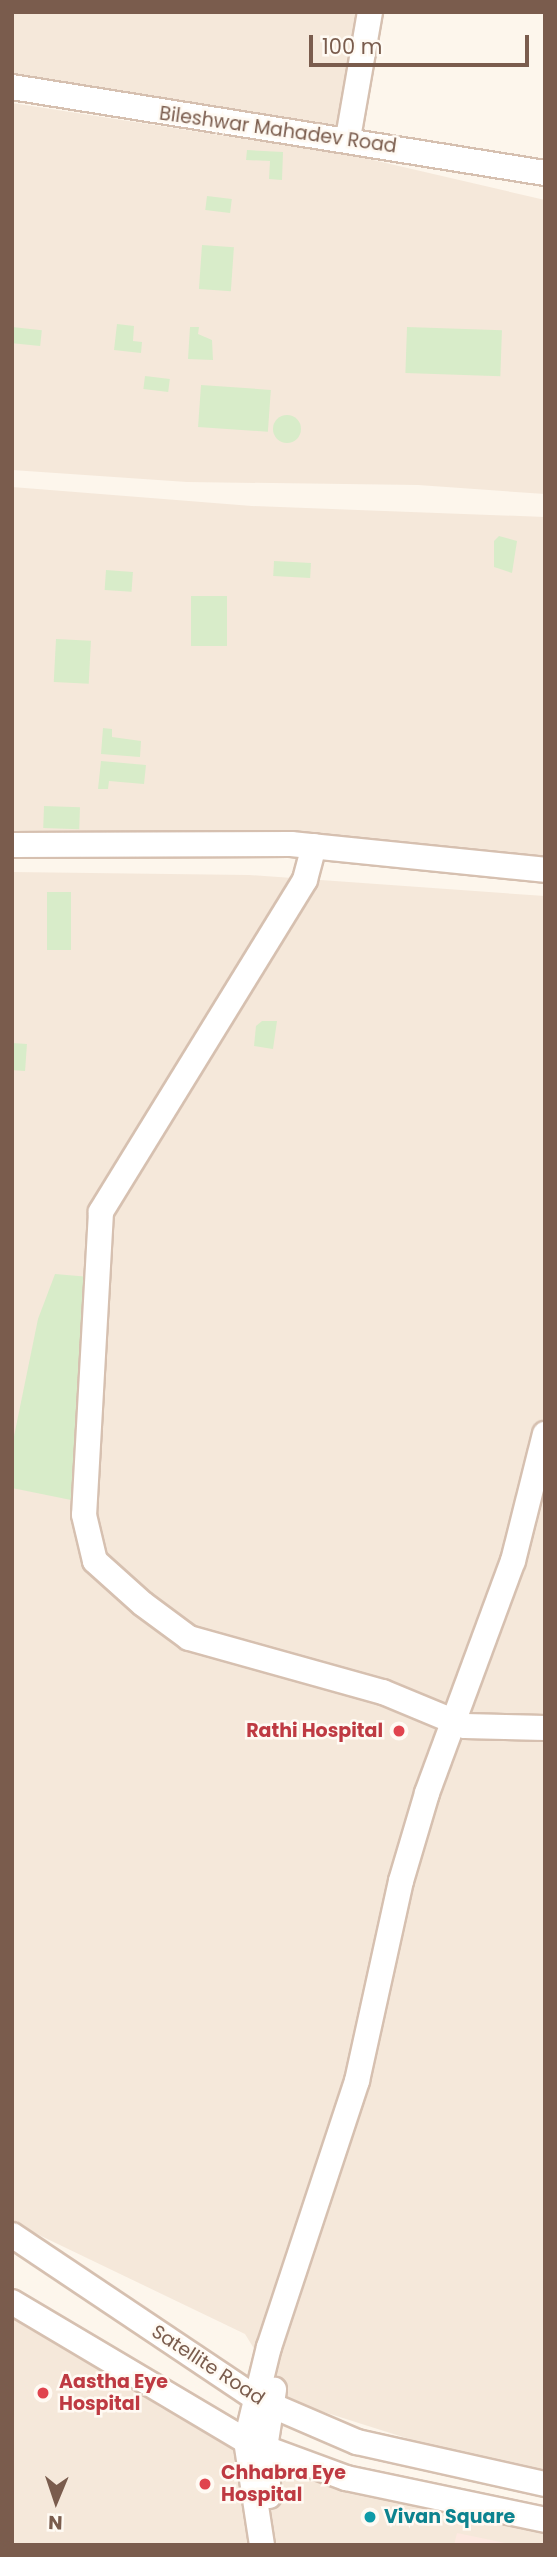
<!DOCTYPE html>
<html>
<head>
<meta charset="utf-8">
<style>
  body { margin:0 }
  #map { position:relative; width:557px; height:2557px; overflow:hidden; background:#fdf6ec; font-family:Poppins,sans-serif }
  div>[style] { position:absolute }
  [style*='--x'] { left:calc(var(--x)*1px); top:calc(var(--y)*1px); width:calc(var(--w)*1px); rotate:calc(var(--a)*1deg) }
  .residential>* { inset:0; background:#f5e8da }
  .commercial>* { inset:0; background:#fde8e0 }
  .green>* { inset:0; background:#d8ecc9; transform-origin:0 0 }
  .round { border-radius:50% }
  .roads { filter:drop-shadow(2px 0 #d6c0b0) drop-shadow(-2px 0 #d6c0b0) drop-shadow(0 2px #d6c0b0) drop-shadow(0 -2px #d6c0b0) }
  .secondary>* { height:24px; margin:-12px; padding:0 12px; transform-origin:12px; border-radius:12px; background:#fff }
  .dots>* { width:19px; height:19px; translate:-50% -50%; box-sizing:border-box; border:4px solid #fffaf3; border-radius:50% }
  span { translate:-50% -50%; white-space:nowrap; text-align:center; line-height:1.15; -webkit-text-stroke:5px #fffaf3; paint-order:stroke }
  .street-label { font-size:19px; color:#7a5c4d }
  .health-label { font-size:19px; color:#be3a42; font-weight:700 }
  .right { translate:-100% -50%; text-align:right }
  .left { translate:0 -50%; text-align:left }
  .culture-label { font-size:19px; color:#0d838f; font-weight:700 }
  .frame { position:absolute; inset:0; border:14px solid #7a5c4d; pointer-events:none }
  .north { position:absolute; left:21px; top:2466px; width:70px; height:70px; -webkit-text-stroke:5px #fffaf3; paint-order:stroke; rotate:182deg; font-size:19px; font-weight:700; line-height:28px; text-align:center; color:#7a5c4d }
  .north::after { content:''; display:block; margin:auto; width:24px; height:32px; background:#7a5c4d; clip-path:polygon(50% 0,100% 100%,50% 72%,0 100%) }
  .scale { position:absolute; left:309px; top:35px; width:220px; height:32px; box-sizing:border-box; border:4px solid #7a5c4d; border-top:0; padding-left:9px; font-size:21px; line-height:24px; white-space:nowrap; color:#7a5c4d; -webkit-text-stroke:5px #fffaf3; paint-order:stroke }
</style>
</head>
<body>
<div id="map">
  <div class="residential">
    <div style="clip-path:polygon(12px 12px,358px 12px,339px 126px,59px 86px,12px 75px)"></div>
    <div style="clip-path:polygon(12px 103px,360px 157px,545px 200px,545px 494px,418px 485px,187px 482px,12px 470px)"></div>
    <div style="clip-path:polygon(12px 487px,252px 506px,545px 517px,545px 860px,12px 831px)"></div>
    <div style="clip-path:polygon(12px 872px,249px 875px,545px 896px,545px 2472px,425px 2444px,286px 2400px,245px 2334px,12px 2222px)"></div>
    <div style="clip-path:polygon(12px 2302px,161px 2408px,281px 2462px,545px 2526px,545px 2545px,12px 2545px)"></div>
  </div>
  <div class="commercial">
    <div style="clip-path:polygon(457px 2533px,515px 2545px,454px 2545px)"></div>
  </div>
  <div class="green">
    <div style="clip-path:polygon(247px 150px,283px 152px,282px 180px,269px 179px,270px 161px,246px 160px)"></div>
    <div style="left:207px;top:196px;width:25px;height:14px;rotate:7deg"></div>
    <div style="left:202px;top:245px;width:32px;height:44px;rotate:4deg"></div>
    <div style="clip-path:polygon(117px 324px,134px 326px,133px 341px,142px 342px,141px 353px,114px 350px)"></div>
    <div style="left:12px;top:327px;width:30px;height:16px;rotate:6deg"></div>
    <div style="clip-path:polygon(190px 327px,199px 327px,198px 334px,212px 340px,213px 360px,188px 359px)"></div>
    <div style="left:407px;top:327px;width:95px;height:46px;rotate:2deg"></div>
    <div style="left:145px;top:376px;width:25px;height:13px;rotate:7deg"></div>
    <div style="left:201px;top:385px;width:70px;height:42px;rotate:4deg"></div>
    <div class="round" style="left:273px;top:415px;width:28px;height:28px"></div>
    <div style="clip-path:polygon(499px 536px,517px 541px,512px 573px,494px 567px,494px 541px)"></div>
    <div style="left:274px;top:561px;width:37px;height:15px;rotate:3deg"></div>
    <div style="left:106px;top:570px;width:27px;height:20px;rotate:4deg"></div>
    <div style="left:227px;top:596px;width:50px;height:36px;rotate:90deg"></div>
    <div style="left:56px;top:639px;width:35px;height:43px;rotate:3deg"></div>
    <div style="clip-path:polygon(103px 728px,112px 729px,112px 737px,141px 741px,140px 757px,101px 754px)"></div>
    <div style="clip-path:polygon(101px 761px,146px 765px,144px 784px,109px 781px,108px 789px,98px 789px)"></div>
    <div style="left:44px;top:806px;width:36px;height:22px;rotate:2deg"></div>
    <div style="left:47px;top:892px;width:24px;height:58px"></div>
    <div style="clip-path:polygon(262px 1021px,277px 1021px,273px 1049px,254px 1046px,256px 1026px)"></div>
    <div style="left:12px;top:1043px;width:15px;height:27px;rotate:4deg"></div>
    <div style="clip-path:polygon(55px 1274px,90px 1277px,81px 1502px,12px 1488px,12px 1446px,38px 1319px)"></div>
  </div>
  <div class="roads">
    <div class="secondary">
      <div style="--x:12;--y:87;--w:540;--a:9.17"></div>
      <div style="--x:348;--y:138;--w:128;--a:-80.1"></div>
      <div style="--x:12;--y:845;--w:279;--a:-0.2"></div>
      <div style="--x:291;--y:844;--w:255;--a:5.8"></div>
      <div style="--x:314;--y:846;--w:35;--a:105"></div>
      <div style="--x:305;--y:880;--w:390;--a:121.6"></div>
      <div style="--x:101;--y:1212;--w:303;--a:93.2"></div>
      <div style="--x:84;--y:1515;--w:47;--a:76.6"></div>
      <div style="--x:95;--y:1561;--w:64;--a:41.9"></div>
      <div style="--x:143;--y:1604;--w:57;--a:36.5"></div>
      <div style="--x:189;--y:1638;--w:201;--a:15.6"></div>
      <div style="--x:383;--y:1692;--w:89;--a:22.5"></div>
      <div style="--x:465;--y:1726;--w:80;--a:1.4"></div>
      <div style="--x:12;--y:2235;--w:295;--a:33.8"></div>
      <div style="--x:257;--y:2399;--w:109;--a:23.3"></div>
      <div style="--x:357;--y:2442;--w:193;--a:12.6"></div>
      <div style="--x:12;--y:2302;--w:272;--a:30.7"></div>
      <div style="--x:246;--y:2441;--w:107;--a:20.3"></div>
      <div style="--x:346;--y:2478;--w:203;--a:11.9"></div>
      <div style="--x:269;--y:2496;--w:48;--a:-94.8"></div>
      <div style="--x:265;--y:2448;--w:59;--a:-81.2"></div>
      <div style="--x:262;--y:2545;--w:105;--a:-98.7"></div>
      <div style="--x:246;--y:2441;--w:97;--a:-76.3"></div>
      <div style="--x:269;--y:2347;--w:280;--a:-71.7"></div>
      <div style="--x:357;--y:2081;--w:205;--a:-77.6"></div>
      <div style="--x:401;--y:1881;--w:92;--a:-73.5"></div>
      <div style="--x:427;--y:1793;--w:247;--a:-69.7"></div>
      <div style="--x:513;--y:1561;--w:131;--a:-75.9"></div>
    </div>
  </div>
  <div class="dots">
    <div style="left:399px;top:1731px;background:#e0444e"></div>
    <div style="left:43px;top:2393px;background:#e0444e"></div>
    <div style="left:205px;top:2484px;background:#e0444e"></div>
    <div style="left:370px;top:2517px;background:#0f9aa8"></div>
  </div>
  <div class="street-label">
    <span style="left:278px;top:130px;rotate:8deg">Bileshwar Mahadev Road</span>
    <span style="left:208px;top:2365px;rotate:33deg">Satellite Road</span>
  </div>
  <div class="health-label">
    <span class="right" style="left:383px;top:1731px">Rathi Hospital</span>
    <span class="left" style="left:59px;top:2393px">Aastha Eye<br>Hospital</span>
    <span class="left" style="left:221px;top:2484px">Chhabra Eye<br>Hospital</span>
  </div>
  <div class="culture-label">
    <span class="left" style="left:384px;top:2517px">Vivan Square</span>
  </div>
  <div class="frame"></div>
  <div class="north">N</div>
  <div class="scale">100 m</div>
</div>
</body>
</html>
